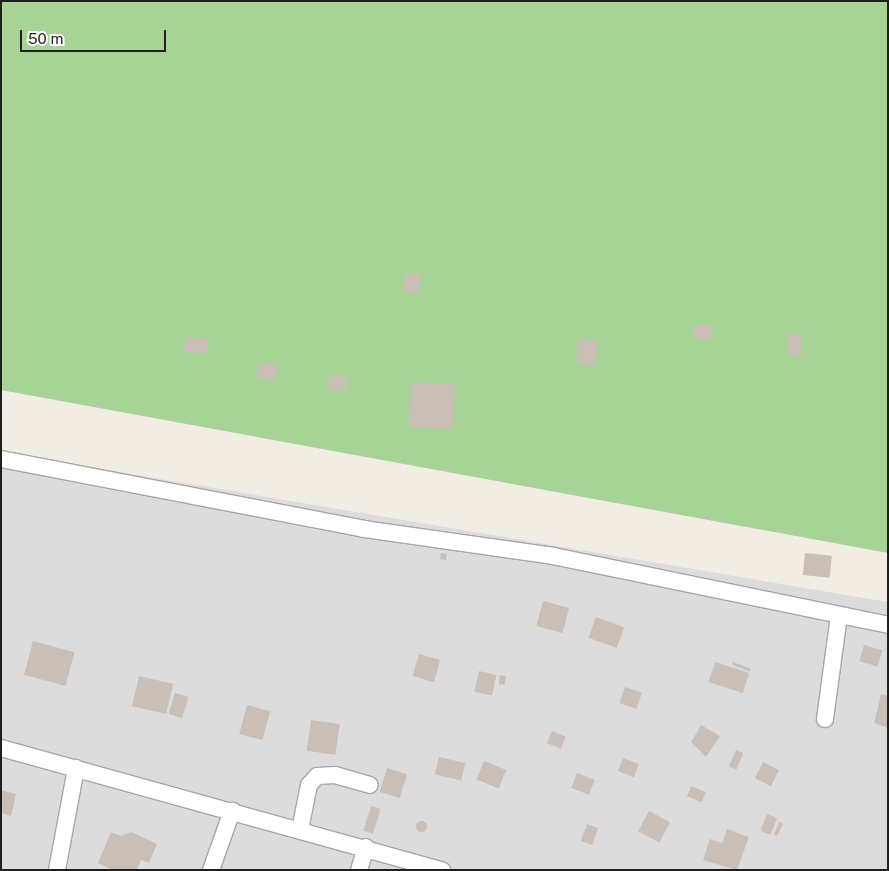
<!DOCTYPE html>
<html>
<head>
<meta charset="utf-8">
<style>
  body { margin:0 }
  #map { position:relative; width:889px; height:871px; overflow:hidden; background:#f1ede5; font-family:"Public Sans",sans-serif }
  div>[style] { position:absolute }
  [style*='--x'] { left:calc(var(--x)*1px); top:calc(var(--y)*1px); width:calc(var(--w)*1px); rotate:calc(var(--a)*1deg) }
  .residential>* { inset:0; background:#dddcdc }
  .forest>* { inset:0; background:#a8d396 }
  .building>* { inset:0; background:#c9bfb7; transform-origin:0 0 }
  .round { border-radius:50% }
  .roads { filter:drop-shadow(1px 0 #a6a6a6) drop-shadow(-1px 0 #a6a6a6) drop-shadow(0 1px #a6a6a6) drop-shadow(0 -1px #a6a6a6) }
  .street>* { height:16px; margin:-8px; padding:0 8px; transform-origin:8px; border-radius:8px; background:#fff }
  span { translate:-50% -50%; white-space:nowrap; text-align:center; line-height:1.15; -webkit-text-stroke:4.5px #fff; paint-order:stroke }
  .frame { position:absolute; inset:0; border:2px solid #1f1f1f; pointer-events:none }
  .scale { position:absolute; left:20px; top:30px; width:146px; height:22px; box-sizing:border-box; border:2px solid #1f1f1f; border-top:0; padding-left:6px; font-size:15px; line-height:18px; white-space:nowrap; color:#1f1f1f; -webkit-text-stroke:4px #fff; paint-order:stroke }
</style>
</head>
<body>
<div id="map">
  <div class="residential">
    <div style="clip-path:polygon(1px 452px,888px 602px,888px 870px,1px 870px)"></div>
  </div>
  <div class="forest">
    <div style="clip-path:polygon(1px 1px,888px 1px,888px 553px,1px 390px)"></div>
  </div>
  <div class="building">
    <div style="left:403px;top:274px;width:17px;height:19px"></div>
    <div style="left:711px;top:325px;width:14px;height:18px;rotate:90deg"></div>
    <div style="left:787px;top:334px;width:14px;height:21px"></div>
    <div style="left:185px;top:337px;width:23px;height:15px;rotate:5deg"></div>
    <div style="left:578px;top:339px;width:19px;height:25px;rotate:3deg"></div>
    <div style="left:258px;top:363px;width:18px;height:16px;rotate:3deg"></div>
    <div style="left:329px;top:376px;width:18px;height:14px;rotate:3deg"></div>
    <div style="left:411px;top:382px;width:44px;height:45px;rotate:3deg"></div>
    <div style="left:441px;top:553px;width:6px;height:6px;rotate:9deg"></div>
    <div style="left:805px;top:553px;width:27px;height:22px;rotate:6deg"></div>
    <div style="left:543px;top:601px;width:27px;height:26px;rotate:15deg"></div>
    <div style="left:596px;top:617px;width:30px;height:22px;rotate:20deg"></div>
    <div style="left:33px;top:641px;width:43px;height:35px;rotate:15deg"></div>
    <div style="left:864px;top:645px;width:19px;height:17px;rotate:16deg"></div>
    <div style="left:419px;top:654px;width:22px;height:23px;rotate:16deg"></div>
    <div style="left:715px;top:662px;width:36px;height:21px;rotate:18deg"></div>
    <div style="left:733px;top:662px;width:19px;height:3px;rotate:21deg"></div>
    <div style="left:479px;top:671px;width:18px;height:21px;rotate:13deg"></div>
    <div style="left:500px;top:675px;width:6px;height:9px;rotate:9deg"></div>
    <div style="left:139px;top:676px;width:35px;height:31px;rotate:13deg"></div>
    <div style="left:625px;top:687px;width:18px;height:17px;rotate:19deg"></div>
    <div style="left:175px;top:693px;width:14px;height:22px;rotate:17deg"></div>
    <div style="clip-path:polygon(881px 694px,888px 696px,888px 728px,874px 723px)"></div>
    <div style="left:247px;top:705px;width:24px;height:30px;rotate:15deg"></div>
    <div style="left:311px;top:720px;width:29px;height:31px;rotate:8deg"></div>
    <div style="clip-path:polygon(701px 725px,720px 736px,706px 757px,691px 742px)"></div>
    <div style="left:552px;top:731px;width:15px;height:13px;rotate:23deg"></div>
    <div style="left:736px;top:750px;width:8px;height:18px;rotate:23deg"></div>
    <div style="left:439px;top:757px;width:27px;height:18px;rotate:13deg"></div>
    <div style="left:623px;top:758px;width:17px;height:14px;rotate:21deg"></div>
    <div style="left:484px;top:761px;width:24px;height:20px;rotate:22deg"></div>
    <div style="left:763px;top:762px;width:18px;height:18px;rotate:27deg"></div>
    <div style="left:387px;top:768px;width:21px;height:25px;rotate:17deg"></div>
    <div style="left:577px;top:773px;width:19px;height:16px;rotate:21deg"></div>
    <div style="left:691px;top:786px;width:16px;height:11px;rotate:22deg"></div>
    <div style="clip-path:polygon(1px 790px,16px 794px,11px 816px,1px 813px)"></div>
    <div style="left:371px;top:806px;width:10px;height:26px;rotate:17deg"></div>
    <div style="left:649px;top:811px;width:24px;height:23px;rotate:28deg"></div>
    <div style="left:767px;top:814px;width:11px;height:18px;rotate:22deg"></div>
    <div class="round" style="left:415.5px;top:820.5px;width:11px;height:11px"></div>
    <div style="clip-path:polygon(779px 822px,783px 824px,777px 836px,774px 835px)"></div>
    <div style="left:587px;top:824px;width:12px;height:18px;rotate:20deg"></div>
    <div style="clip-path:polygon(727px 829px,749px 837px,737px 870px,703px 860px,710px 839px,722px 843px)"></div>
    <div style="clip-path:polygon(111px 832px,121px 836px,131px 832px,157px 844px,149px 863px,141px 860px,137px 870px,113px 870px,98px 863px)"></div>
  </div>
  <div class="roads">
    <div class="street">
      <div style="--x:1;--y:459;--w:370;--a:10.9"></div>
      <div style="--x:364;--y:529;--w:191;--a:8.1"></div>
      <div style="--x:553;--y:556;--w:342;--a:11.6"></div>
      <div style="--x:825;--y:719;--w:105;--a:-82.3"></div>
      <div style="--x:1;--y:748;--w:458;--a:15.5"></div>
      <div style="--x:300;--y:830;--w:46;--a:-78.7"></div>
      <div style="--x:309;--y:785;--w:12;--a:-48"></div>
      <div style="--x:317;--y:776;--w:18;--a:-3"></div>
      <div style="--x:335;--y:775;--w:36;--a:16"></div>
      <div style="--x:57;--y:870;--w:104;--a:-79.4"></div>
      <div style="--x:211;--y:870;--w:63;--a:-70.4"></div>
      <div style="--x:359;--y:870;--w:24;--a:-73"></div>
    </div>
  </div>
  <div class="frame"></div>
  <div class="scale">50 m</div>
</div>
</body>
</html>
